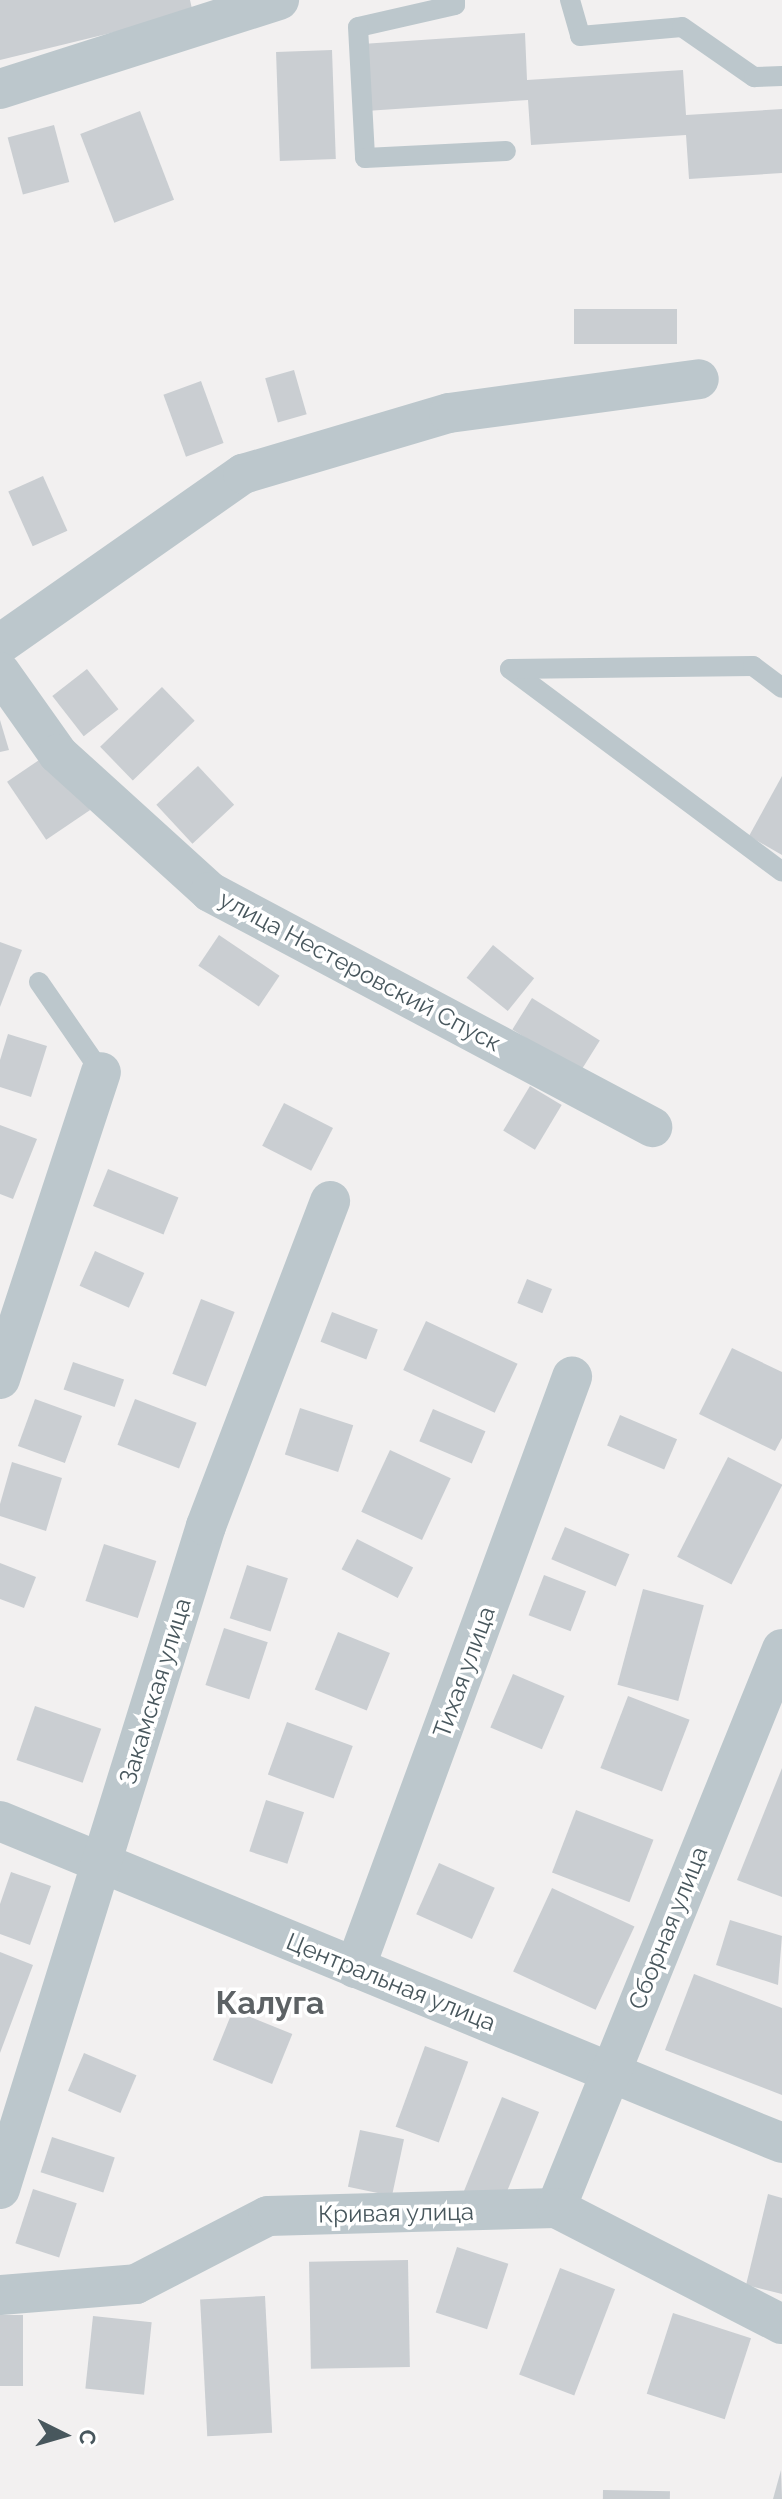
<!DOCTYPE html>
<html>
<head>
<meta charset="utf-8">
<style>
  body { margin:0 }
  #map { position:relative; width:782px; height:2499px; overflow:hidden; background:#f2f0f0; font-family:Raleway,sans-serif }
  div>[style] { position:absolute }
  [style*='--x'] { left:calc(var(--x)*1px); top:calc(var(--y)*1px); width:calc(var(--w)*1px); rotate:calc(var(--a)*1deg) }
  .building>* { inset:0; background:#caced2; transform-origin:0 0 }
  .lane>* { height:20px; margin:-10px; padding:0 10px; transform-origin:10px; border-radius:10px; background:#bcc7cc }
  .street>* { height:40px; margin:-20px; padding:0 20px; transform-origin:20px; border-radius:20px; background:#bcc7cc }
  span { translate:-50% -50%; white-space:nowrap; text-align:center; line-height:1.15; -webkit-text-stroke:7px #fff; paint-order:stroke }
  .street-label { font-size:24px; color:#48575d }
  .district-label { font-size:32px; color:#5d6265; font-weight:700 }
  .north { position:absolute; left:24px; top:2395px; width:80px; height:80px; -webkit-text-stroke:6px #fff; paint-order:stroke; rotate:95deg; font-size:22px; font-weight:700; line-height:32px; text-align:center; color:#48575d }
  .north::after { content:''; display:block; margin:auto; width:28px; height:36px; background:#48575d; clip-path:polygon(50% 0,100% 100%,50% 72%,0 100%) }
</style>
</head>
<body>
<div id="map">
  <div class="building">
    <div style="clip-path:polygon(0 0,190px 0,193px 13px,0 60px)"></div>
    <div style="clip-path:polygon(525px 33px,527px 80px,683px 70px,686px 115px,782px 109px,782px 173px,689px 179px,686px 135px,531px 145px,528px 100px,366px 111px,362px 44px)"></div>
    <div style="left:332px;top:50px;width:109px;height:56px;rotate:88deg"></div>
    <div style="left:140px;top:111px;width:95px;height:64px;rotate:69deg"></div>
    <div style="left:54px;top:125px;width:59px;height:48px;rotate:75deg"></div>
    <div style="left:574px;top:309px;width:103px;height:35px"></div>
    <div style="left:294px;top:370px;width:46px;height:30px;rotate:74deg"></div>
    <div style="left:201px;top:381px;width:66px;height:40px;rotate:70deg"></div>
    <div style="left:43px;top:476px;width:60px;height:38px;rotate:66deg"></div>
    <div style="left:87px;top:669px;width:51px;height:44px;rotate:52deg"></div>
    <div style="left:162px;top:687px;width:47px;height:86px;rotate:46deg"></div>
    <div style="clip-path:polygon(0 720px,9px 750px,0 752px)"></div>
    <div style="left:51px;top:752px;width:70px;height:53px;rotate:56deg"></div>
    <div style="left:198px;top:766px;width:53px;height:57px;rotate:47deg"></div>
    <div style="clip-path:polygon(782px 776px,782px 855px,749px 836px)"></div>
    <div style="left:219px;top:935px;width:73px;height:37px;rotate:34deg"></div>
    <div style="clip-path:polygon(0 942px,22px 950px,0 1007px)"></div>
    <div style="left:493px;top:945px;width:53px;height:42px;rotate:39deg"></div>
    <div style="left:532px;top:998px;width:80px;height:37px;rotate:32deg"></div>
    <div style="clip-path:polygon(8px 1034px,47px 1046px,31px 1097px,0 1087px,0 1060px)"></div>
    <div style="left:530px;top:1086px;width:37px;height:52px;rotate:31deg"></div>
    <div style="left:284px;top:1103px;width:55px;height:48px;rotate:27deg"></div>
    <div style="clip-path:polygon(0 1125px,37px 1139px,13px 1199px,0 1194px)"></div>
    <div style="left:108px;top:1169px;width:76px;height:40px;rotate:22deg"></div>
    <div style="left:95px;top:1251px;width:54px;height:38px;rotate:24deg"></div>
    <div style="left:527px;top:1279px;width:27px;height:26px;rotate:22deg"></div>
    <div style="left:201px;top:1299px;width:36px;height:80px;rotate:21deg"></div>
    <div style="left:332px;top:1312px;width:49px;height:32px;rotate:21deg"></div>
    <div style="left:426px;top:1321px;width:101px;height:54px;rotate:25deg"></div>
    <div style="clip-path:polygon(732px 1348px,782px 1372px,782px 1438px,775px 1451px,699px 1414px)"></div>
    <div style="left:73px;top:1362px;width:54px;height:29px;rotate:19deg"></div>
    <div style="left:35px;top:1399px;width:50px;height:50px;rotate:20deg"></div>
    <div style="left:135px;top:1399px;width:66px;height:49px;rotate:21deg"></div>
    <div style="left:300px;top:1408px;width:56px;height:49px;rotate:18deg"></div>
    <div style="left:433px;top:1409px;width:57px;height:35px;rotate:23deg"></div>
    <div style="left:620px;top:1415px;width:62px;height:33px;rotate:23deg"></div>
    <div style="left:390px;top:1450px;width:67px;height:68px;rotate:25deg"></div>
    <div style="left:728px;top:1457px;width:61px;height:112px;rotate:27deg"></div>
    <div style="clip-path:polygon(12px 1462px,62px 1478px,46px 1531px,0 1516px,0 1504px)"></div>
    <div style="left:565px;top:1527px;width:70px;height:35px;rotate:23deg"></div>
    <div style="left:357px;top:1539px;width:63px;height:34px;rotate:27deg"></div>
    <div style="left:104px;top:1544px;width:55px;height:60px;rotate:18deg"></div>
    <div style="clip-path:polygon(0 1563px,36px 1577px,24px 1608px,0 1599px)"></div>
    <div style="left:247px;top:1565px;width:43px;height:56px;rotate:18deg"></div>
    <div style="left:544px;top:1575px;width:45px;height:43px;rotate:21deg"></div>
    <div style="left:643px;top:1589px;width:63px;height:99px;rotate:15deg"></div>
    <div style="left:224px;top:1628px;width:46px;height:60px;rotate:18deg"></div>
    <div style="left:338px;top:1632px;width:56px;height:62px;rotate:22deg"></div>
    <div style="left:513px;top:1674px;width:56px;height:58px;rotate:23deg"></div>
    <div style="left:628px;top:1696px;width:66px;height:77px;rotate:21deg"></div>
    <div style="left:35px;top:1706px;width:70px;height:57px;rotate:19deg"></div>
    <div style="left:287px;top:1722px;width:70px;height:56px;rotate:20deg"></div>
    <div style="clip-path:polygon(782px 1768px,782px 1897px,737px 1880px)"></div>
    <div style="left:266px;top:1800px;width:40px;height:54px;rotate:18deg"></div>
    <div style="left:576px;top:1810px;width:83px;height:67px;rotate:21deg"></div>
    <div style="left:439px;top:1863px;width:61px;height:56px;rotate:24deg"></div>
    <div style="clip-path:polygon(11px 1872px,51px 1886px,30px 1945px,0 1934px,0 1904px)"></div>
    <div style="left:552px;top:1888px;width:91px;height:92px;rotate:25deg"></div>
    <div style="clip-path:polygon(730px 1920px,782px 1936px,778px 1985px,716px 1965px)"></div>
    <div style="clip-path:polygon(0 1952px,33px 1965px,0 2053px)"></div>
    <div style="clip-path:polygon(694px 1974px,782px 2008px,782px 2095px,665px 2050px)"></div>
    <div style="left:233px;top:2010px;width:64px;height:54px;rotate:22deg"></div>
    <div style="left:425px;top:2046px;width:46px;height:86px;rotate:20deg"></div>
    <div style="left:84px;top:2053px;width:57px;height:41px;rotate:23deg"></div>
    <div style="left:502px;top:2097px;width:40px;height:102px;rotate:22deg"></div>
    <div style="left:360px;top:2130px;width:45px;height:58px;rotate:12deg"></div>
    <div style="left:52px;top:2137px;width:66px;height:37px;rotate:18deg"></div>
    <div style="left:33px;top:2189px;width:46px;height:57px;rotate:18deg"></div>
    <div style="clip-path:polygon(768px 2194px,782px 2198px,782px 2294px,746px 2285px)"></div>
    <div style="left:457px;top:2247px;width:54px;height:69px;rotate:18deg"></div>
    <div style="left:408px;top:2260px;width:107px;height:99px;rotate:89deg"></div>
    <div style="left:560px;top:2268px;width:59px;height:114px;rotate:21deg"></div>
    <div style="left:265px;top:2296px;width:137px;height:65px;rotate:87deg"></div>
    <div style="left:673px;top:2313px;width:82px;height:85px;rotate:18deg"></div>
    <div style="left:0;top:2315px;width:23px;height:71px"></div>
    <div style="left:93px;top:2316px;width:59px;height:73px;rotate:6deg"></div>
    <div style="clip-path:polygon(781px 2470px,782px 2499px,773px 2499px)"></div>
    <div style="left:603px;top:2490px;width:67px;height:9px;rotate:1deg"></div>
  </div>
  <div class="lane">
    <div style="--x:455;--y:0;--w:5;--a:90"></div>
    <div style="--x:455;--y:5;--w:99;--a:167.2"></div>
    <div style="--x:358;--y:27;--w:131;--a:86.9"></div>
    <div style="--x:365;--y:158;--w:141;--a:-2.8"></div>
    <div style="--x:570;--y:0;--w:37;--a:74"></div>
    <div style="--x:580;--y:36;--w:102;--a:-5"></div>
    <div style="--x:682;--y:27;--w:88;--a:34.8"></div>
    <div style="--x:754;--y:77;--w:28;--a:-2"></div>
    <div style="--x:510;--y:669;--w:339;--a:36.7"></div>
    <div style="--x:510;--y:669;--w:243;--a:-0.7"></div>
    <div style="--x:753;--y:666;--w:36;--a:37"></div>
    <div style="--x:39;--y:982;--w:109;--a:55.4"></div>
  </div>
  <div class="street">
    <div style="--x:0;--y:89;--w:293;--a:-17.7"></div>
    <div style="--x:0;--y:644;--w:297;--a:-35"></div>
    <div style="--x:243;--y:474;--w:215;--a:-16.5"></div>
    <div style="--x:449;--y:413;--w:252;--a:-7.7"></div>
    <div style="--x:0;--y:672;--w:100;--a:54.7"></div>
    <div style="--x:58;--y:754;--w:205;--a:42.2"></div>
    <div style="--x:210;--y:892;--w:501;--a:28"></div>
    <div style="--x:0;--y:1379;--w:323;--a:-71.8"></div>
    <div style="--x:0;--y:1821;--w:846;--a:22.38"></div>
    <div style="--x:355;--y:1968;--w:630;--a:-69.84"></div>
    <div style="--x:0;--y:2189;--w:694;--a:-72.74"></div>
    <div style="--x:206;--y:1526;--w:348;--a:-69.1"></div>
    <div style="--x:556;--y:2208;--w:603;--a:-67.99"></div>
    <div style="--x:0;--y:2295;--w:136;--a:-4.6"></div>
    <div style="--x:136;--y:2284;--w:148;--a:-27.3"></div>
    <div style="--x:268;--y:2216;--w:288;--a:-1.6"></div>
    <div style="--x:556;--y:2208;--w:254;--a:27.2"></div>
  </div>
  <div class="street-label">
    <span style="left:360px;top:971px;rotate:28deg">улица Нестеровский Спуск</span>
    <span style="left:464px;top:1672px;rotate:-70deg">Тихая улица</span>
    <span style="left:155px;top:1691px;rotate:-73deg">Закамская улица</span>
    <span style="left:668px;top:1928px;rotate:-68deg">Сборная улица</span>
    <span style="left:391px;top:1982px;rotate:22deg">Центральная улица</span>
    <span style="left:396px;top:2213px;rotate:-1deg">Кривая улица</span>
  </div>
  <div class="district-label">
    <span style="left:270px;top:2003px">Калуга</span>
  </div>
  <div class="north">С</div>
</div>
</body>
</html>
